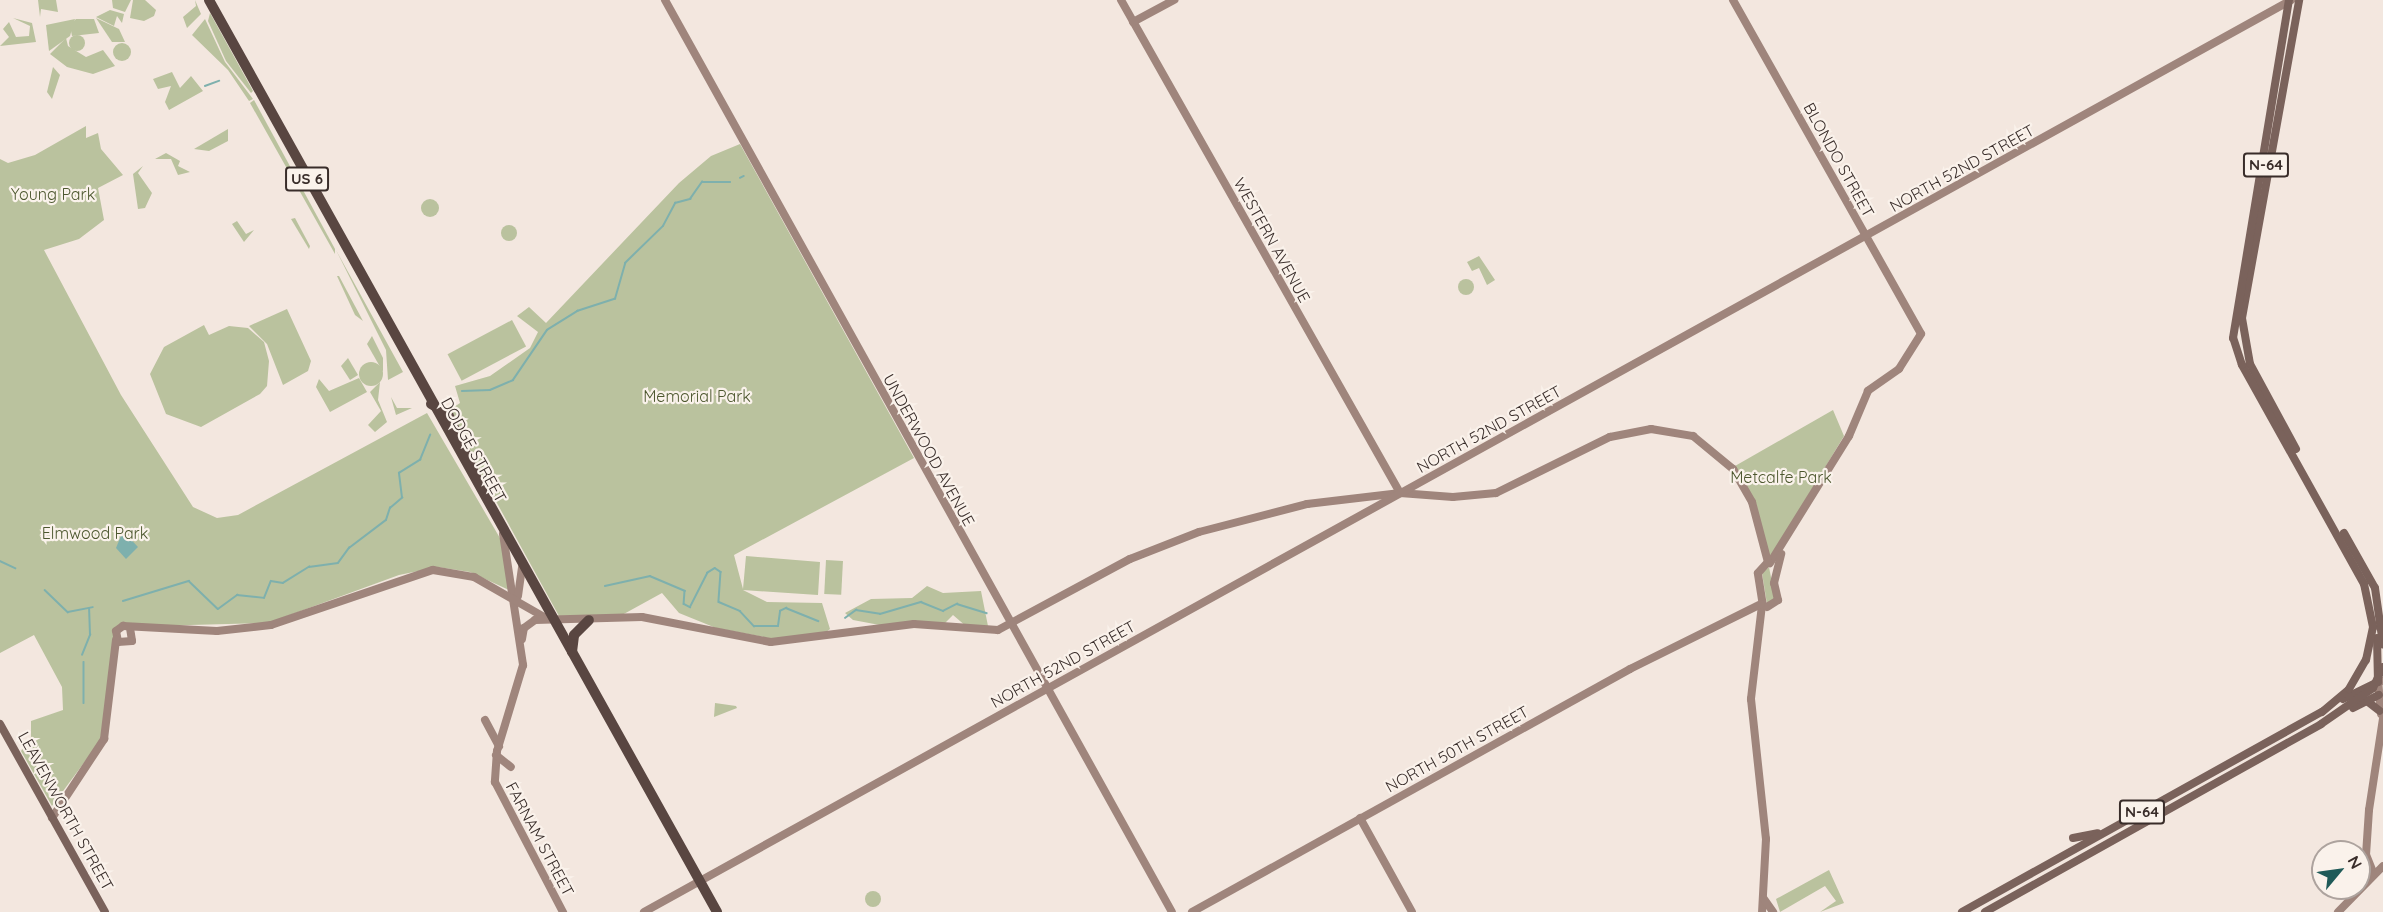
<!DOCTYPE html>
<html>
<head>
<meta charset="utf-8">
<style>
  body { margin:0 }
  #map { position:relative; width:2383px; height:912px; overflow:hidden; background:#f3e7df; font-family:Quicksand,sans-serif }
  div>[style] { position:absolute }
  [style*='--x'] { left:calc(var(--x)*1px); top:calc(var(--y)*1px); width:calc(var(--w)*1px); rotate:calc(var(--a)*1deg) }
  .green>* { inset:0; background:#bac29e; transform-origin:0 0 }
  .round { border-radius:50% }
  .water>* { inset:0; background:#7eb0ad }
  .stream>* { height:1.5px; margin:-0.75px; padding:0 0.75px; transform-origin:0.75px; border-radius:0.75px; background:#7eb0ad }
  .secondary>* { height:8px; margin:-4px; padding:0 4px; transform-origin:4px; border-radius:4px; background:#9f857c }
  .primary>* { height:8px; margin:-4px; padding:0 4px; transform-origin:4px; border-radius:4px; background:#7a625b }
  .highway>* { height:10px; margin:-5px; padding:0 5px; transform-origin:5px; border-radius:5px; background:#594641 }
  span { translate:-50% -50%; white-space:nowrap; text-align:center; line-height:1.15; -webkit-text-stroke:4.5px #faf2eb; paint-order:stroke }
  .shield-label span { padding:2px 4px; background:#faf2eb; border:2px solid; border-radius:4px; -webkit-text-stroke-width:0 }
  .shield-label { font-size:15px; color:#392d2a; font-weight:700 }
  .street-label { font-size:16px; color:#392d2a }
  .park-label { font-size:16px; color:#4c572e }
  .north { position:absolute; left:2311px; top:840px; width:60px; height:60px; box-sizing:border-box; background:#faf2eb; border:2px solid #ada39e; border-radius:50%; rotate:61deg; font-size:16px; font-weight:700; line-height:24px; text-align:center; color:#392d2a }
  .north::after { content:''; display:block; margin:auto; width:21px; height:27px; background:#1f5a58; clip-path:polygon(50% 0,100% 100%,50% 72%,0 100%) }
</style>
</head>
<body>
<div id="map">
  <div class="green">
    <div style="clip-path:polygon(38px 0,56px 0,58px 12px,41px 9px,40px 17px)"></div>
    <div style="clip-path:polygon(112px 0,131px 0,125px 12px,113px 8px)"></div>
    <div style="clip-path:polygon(133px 0,145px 0,156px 10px,154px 16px,144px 21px,130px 18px)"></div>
    <div style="clip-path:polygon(195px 0,201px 14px,187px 28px,183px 17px,196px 6px)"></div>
    <div style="clip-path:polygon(110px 10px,124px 14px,122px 23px,117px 16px,114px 26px,96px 17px)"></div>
    <div style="clip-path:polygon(210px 13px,253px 91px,251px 93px,226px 61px,208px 21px)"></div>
    <div style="clip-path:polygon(13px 18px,32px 23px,36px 42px,0 46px,9px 37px,3px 29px,9px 22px,16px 37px,29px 36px,30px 26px)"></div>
    <div style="clip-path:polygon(96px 18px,119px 29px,125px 42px,112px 42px)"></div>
    <div style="clip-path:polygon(75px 19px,70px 36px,49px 51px,46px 25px)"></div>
    <div style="clip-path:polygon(76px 19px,94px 19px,99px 33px,72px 36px,70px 25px)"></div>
    <div style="clip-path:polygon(205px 19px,225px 62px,253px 99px,249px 101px,228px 70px,192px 35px)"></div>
    <div class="round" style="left:69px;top:35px;width:16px;height:16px"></div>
    <div style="clip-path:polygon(66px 38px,68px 46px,86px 57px,103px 50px,115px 66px,93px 74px,67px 67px,50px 54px)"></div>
    <div class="round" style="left:113px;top:43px;width:18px;height:18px"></div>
    <div style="clip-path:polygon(53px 67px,60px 75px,52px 99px,47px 92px)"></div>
    <div style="clip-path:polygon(172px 72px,180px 88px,191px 76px,203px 91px,169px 110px,165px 102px,171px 86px,158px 89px,153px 79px)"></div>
    <div style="clip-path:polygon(254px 100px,335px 249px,335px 254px,250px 103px)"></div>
    <div style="clip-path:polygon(86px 126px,86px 138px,98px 133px,101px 149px,123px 175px,98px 188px,104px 220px,79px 239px,44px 250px,121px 395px,193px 507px,217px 518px,238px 515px,427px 413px,504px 545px,509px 590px,470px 572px,438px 567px,399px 575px,268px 623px,115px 627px,114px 688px,103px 737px,52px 806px,21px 751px,31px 737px,31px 721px,63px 710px,62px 687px,34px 635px,0 653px,0 159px,8px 163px,35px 155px)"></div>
    <div style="clip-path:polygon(228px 129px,228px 141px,209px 151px,194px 149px)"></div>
    <div style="clip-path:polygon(740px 144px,914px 458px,734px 555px,743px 589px,746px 556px,820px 562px,818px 595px,743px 590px,767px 602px,822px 603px,830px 629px,821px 636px,774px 639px,716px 628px,679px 613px,662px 593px,622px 615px,559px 616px,481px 474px,451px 409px,460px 403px,455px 386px,490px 376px,530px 348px,538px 332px,517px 316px,529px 307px,546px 323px,679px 183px,711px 156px)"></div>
    <div style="clip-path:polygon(166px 153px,180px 161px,178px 166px,190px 172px,178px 175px,171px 159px,155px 159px)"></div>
    <div style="clip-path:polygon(143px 166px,138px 173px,152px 193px,145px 208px,138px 209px,133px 174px)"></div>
    <div class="round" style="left:421px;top:199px;width:18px;height:18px"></div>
    <div style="clip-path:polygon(295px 218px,310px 246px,309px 249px,291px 219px)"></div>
    <div style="clip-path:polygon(237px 221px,246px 234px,254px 230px,244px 242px,232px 224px)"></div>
    <div class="round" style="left:501px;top:225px;width:16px;height:16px"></div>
    <div style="clip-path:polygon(336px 250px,403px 372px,388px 380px,386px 350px)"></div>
    <div style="clip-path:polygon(1479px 256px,1495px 280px,1487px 285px,1479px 268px,1472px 271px,1467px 262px)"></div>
    <div style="clip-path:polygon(337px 276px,339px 276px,363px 321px,355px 315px)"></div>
    <div class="round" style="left:1458px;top:279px;width:16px;height:16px"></div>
    <div style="clip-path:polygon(287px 309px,311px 361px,308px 371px,283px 385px,267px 344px,249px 326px)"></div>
    <div style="left:512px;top:320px;width:30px;height:73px;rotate:62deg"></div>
    <div style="clip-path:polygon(204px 325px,209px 335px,229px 326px,248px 328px,264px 342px,269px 361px,267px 386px,260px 394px,201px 427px,166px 414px,150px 374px,164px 347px)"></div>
    <div style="clip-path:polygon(372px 336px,383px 358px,383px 372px,367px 344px)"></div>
    <div style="clip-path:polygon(348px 358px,358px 375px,350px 380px,341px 366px)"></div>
    <div class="round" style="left:359px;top:362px;width:24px;height:24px"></div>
    <div style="clip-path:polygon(359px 378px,367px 392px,330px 412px,316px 387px,319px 379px,329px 391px)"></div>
    <div style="clip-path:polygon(380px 382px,378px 400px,387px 422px,375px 432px,368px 425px,381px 411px,370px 392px)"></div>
    <div style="clip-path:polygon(391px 397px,397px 408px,412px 408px,396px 415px)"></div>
    <div style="clip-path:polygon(1833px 410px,1844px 436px,1769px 560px,1756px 504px,1735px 466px)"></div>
    <div style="left:826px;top:560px;width:17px;height:34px;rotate:3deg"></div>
    <div style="clip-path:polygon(1769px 567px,1775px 598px,1767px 604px,1762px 573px)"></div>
    <div style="clip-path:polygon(927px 586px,943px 593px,981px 591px,988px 626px,967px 627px,953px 615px,944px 624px,885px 626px,853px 620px,845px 613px,871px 599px,912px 598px)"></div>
    <div style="clip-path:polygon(715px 703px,736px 706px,737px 708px,714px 717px)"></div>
    <div style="clip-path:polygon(1829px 870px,1844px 903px,1820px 912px,1836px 901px,1825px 886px,1780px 912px,1776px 899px)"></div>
    <div class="round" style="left:865px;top:891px;width:16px;height:16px"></div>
  </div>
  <div class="water">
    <div style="clip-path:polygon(123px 531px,138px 547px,126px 559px,116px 548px)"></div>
  </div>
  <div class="stream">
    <div style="--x:205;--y:86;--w:15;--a:-20"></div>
    <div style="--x:740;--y:178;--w:4;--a:-27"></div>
    <div style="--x:462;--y:391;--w:28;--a:-2"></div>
    <div style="--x:490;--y:390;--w:25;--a:-23"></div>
    <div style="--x:513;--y:380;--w:60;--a:-55.8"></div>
    <div style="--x:547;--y:330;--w:36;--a:-32"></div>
    <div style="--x:577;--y:311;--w:40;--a:-18"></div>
    <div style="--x:615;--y:299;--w:37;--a:-74"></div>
    <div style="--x:625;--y:263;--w:53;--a:-44.2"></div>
    <div style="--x:663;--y:226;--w:26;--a:-62"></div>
    <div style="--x:675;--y:203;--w:16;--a:-15"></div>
    <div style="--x:690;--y:199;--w:21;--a:-55"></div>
    <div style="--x:702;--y:182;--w:28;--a:0"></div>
    <div style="--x:0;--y:561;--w:17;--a:25"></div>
    <div style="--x:605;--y:586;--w:46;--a:-12.5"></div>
    <div style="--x:650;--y:576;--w:38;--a:23"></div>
    <div style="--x:685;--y:591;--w:13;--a:94"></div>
    <div style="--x:684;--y:604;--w:7;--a:27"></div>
    <div style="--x:690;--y:607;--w:38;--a:-63"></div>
    <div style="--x:707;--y:573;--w:9;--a:-32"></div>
    <div style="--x:715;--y:568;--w:7;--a:34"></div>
    <div style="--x:721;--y:572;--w:30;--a:94"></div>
    <div style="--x:719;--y:602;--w:23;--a:23"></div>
    <div style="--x:740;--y:611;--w:21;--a:47"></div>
    <div style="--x:754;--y:626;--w:24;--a:0"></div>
    <div style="--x:778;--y:626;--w:15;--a:-82"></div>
    <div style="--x:780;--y:611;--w:7;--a:-27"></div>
    <div style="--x:786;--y:608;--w:35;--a:22"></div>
    <div style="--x:45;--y:590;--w:32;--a:44"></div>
    <div style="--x:68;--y:612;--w:25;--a:-11"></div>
    <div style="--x:123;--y:601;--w:69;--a:-16.9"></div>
    <div style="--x:189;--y:581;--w:40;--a:44"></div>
    <div style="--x:218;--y:609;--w:24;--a:-36"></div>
    <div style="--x:237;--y:595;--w:27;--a:6"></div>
    <div style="--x:264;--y:598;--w:18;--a:-68"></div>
    <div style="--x:271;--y:581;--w:12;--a:9"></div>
    <div style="--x:283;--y:583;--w:31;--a:-32"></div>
    <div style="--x:309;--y:567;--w:29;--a:-8"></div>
    <div style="--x:338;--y:563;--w:19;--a:-54"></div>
    <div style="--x:349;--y:548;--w:46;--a:-37.1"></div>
    <div style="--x:386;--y:520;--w:13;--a:-72"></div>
    <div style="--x:390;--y:508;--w:16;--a:-40"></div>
    <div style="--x:402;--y:498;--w:25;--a:-97"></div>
    <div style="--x:399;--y:473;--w:25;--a:-32"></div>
    <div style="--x:420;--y:460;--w:27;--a:-68"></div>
    <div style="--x:845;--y:618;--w:14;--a:-36"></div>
    <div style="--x:856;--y:610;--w:24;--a:9"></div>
    <div style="--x:880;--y:614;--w:43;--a:-16.3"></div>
    <div style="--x:921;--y:602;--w:24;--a:22"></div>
    <div style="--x:943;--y:611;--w:16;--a:-27"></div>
    <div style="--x:957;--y:604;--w:31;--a:17"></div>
    <div style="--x:82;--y:655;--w:22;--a:-68"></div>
    <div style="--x:90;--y:635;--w:26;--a:-92"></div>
    <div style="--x:84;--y:662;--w:41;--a:90"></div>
  </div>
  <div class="secondary">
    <div style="--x:665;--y:0;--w:1043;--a:60.93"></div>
    <div style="--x:1121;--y:0;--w:566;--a:60.49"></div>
    <div style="--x:1733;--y:0;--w:383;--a:60.6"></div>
    <div style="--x:1921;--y:334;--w:41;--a:122.2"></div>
    <div style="--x:1899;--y:369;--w:38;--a:145"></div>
    <div style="--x:1868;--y:391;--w:49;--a:112.9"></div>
    <div style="--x:1849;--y:436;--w:150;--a:121.9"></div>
    <div style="--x:1133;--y:22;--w:47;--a:-28.2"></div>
    <div style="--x:503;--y:534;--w:133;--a:81.3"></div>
    <div style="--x:523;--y:665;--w:90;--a:106.8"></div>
    <div style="--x:497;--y:751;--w:31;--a:94"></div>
    <div style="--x:495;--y:782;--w:147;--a:62.4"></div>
    <div style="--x:518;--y:596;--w:30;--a:-82"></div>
    <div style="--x:1762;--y:605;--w:95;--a:96.7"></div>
    <div style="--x:1751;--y:699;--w:141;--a:83.9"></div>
    <div style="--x:1766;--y:839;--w:73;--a:93.1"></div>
    <div style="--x:1763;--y:606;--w:33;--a:-99"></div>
    <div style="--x:1758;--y:573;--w:15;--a:-48"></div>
    <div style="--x:1767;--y:607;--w:13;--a:-32"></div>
    <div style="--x:1778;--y:600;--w:17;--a:-103"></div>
    <div style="--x:1774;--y:583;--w:30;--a:-76"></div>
    <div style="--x:130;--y:628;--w:13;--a:81"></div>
    <div style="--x:132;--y:641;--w:14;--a:176"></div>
    <div style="--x:118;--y:642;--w:11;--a:-100"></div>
    <div style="--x:116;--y:631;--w:9;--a:-36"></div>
    <div style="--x:123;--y:626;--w:94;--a:3"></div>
    <div style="--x:217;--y:631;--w:54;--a:-6.3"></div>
    <div style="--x:271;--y:625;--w:171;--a:-18.8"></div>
    <div style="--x:433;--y:570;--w:42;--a:9.7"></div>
    <div style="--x:474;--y:577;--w:83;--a:29.7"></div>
    <div style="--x:522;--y:639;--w:11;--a:-80"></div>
    <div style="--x:524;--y:628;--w:14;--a:-36"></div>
    <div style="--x:535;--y:620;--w:107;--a:-1.6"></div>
    <div style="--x:642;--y:617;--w:131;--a:11"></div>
    <div style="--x:771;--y:642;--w:144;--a:-7.2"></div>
    <div style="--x:914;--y:624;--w:84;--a:4.1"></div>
    <div style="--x:998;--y:630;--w:150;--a:-28.3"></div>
    <div style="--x:1130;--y:559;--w:74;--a:-21.4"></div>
    <div style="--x:1199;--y:532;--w:112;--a:-14.5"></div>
    <div style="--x:1307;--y:504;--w:94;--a:-6.7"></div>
    <div style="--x:1400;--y:493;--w:53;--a:4.3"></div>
    <div style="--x:1453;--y:497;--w:43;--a:-5.3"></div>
    <div style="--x:1496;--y:493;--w:127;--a:-26.2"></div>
    <div style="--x:1610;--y:437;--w:42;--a:-11"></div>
    <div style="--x:1651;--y:429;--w:43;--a:9.5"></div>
    <div style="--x:1693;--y:436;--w:52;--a:39.5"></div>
    <div style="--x:1733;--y:469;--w:38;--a:60"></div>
    <div style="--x:1752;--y:502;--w:62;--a:75.1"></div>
    <div style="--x:2381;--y:714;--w:32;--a:-95"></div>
    <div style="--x:2378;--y:682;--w:5;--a:-11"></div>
    <div style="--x:485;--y:720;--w:30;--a:62"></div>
    <div style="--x:496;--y:755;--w:19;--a:39"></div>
    <div style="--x:52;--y:818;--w:95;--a:-56.6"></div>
    <div style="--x:104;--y:739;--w:100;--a:-83.1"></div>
    <div style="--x:1360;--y:818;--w:107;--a:61"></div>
    <div style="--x:2373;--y:872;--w:18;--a:-112"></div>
    <div style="--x:2366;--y:855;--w:45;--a:-86.2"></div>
    <div style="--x:2369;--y:810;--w:92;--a:-81.3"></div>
    <div style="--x:1764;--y:899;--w:16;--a:55"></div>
    <div style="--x:644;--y:912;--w:1883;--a:-28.97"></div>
    <div style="--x:1192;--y:912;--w:501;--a:-29.02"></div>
    <div style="--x:1630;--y:669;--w:146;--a:-26.4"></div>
    <div style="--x:2338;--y:912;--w:64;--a:-45.6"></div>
  </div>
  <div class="primary">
    <div style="--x:2296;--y:449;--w:97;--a:-118.4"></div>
    <div style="--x:2250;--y:364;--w:47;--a:-99.9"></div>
    <div style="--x:2242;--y:318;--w:323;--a:-79.8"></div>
    <div style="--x:2344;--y:533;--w:63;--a:60.6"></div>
    <div style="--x:2375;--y:588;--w:57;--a:81.9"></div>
    <div style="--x:2343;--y:699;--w:39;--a:-26"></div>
    <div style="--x:2378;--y:682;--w:44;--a:-91.3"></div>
    <div style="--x:2367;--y:701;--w:16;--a:38"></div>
    <div style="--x:2353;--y:708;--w:29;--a:-27"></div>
    <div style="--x:0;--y:724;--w:215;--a:60.8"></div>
    <div style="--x:2073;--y:838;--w:25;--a:-11"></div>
    <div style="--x:1962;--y:912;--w:412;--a:-29.1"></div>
    <div style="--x:2322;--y:712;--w:35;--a:-40"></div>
    <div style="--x:2349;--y:689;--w:34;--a:-60"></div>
    <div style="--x:2366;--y:660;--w:34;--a:-78"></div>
    <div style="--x:2373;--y:627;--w:44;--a:-101.8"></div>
    <div style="--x:2364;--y:584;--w:251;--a:-119.1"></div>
    <div style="--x:2242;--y:365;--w:28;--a:-108"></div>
    <div style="--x:2233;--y:338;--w:343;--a:-80.6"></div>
    <div style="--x:1985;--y:912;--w:385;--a:-29.2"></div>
    <div style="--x:2321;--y:724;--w:63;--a:-34.7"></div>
    <div style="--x:2373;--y:688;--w:23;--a:-65"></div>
  </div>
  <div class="highway">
    <div style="--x:209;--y:0;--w:1044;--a:60.88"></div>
    <div style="--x:431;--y:404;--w:20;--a:30"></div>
    <div style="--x:448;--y:414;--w:68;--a:65.7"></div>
    <div style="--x:572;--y:652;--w:17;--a:-83"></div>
    <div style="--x:574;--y:635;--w:21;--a:-45"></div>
  </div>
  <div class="shield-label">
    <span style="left:2266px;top:165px">N-64</span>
    <span style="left:307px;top:179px">US 6</span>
    <span style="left:2142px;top:812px">N-64</span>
  </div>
  <div class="street-label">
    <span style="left:1839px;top:160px;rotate:61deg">BLONDO STREET</span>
    <span style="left:1962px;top:168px;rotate:-29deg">NORTH 52ND STREET</span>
    <span style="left:1272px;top:240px;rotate:61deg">WESTERN AVENUE</span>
    <span style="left:1489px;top:429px;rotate:-29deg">NORTH 52ND STREET</span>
    <span style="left:474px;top:450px;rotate:61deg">DODGE STREET</span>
    <span style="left:929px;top:450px;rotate:61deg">UNDERWOOD AVENUE</span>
    <span style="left:1063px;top:664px;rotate:-29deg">NORTH 52ND STREET</span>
    <span style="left:1457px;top:749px;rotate:-29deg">NORTH 50TH STREET</span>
    <span style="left:66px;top:811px;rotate:61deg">LEAVENWORTH STREET</span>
    <span style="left:540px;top:839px;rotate:62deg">FARNAM STREET</span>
  </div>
  <div class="park-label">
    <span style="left:53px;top:194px">Young Park</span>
    <span style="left:697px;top:396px">Memorial Park</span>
    <span style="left:1781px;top:477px">Metcalfe Park</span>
    <span style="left:95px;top:533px">Elmwood Park</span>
  </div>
  <div class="north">N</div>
</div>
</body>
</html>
